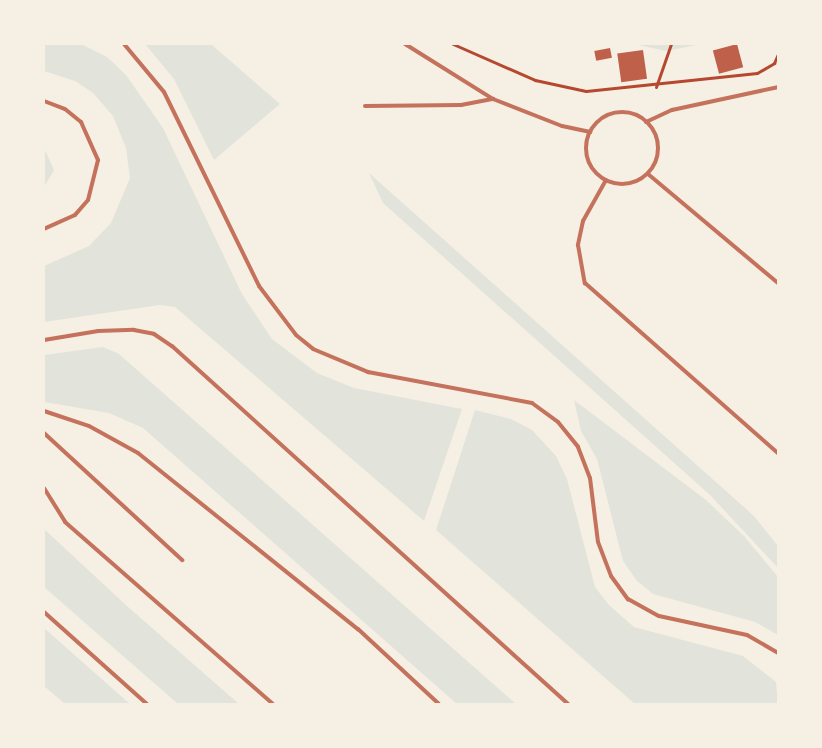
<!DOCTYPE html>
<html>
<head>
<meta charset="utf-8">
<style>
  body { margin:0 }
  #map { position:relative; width:822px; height:748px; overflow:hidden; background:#f6efe4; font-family:"Archivo Narrow",sans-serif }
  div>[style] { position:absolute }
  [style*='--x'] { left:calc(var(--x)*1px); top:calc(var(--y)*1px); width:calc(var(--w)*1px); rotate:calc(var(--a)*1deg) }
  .green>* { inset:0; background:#e2e4dc }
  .building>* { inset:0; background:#bf614a; transform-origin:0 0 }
  .path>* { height:3px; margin:-1.5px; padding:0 1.5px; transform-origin:1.5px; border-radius:1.5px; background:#b5482f }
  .service>* { height:4px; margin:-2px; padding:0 2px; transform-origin:2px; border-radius:2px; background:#c5725c }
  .service>.ring { margin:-2px; padding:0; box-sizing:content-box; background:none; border:4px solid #c5725c; border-radius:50% }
  span { translate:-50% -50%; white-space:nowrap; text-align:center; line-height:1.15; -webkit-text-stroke:5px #f6efe4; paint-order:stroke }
  .frame { position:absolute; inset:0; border:45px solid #f6efe4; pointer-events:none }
</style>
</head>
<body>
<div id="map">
  <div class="green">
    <div style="clip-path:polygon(44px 44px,81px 44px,107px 57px,126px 75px,163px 128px,242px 294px,272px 339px,317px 373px,354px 388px,462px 409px,424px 521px,175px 307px,160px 305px,44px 322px,44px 266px,89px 246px,111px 223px,130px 178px,126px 148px,113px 116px,93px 93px,75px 81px,44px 71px)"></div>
    <div style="clip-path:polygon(145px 44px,211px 44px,280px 104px,214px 160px,174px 79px)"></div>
    <div style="clip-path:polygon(634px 44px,702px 44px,666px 51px)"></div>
    <div style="clip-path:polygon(44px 148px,54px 170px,44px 187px)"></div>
    <div style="clip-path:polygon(369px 173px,754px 516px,778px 546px,778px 568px,710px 495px,383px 203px)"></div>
    <div style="clip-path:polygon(103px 347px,119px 354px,516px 704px,457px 704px,143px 428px,109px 413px,44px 402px,44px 355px)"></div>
    <div style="clip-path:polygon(574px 400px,706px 500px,744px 536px,778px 577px,778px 635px,755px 622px,653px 594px,637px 581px,623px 561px,597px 459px,581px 431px)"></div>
    <div style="clip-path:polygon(475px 410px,511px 419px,532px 430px,556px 456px,567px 479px,595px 587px,609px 605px,634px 627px,743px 656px,776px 682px,778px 704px,635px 704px,436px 530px)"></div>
    <div style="clip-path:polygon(44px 529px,127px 606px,239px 704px,178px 704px,44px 587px)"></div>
    <div style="clip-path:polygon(44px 628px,130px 704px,65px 704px,44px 686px)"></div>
  </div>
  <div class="building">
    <div style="left:737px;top:44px;width:24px;height:25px;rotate:75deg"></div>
    <div style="left:610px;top:48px;width:10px;height:16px;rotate:79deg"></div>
    <div style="left:643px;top:50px;width:29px;height:26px;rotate:82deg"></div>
  </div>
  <div class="path">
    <div style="--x:453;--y:44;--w:90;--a:23.7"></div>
    <div style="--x:535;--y:80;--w:52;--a:12.2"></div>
    <div style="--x:586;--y:91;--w:172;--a:-6"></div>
    <div style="--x:757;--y:73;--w:20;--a:-30"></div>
    <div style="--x:774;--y:63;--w:10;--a:-66"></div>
    <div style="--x:656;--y:87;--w:46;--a:-70.8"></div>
  </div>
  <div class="service">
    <div style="--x:124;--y:44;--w:62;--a:50.2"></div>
    <div style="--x:164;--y:92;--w:216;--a:63.9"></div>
    <div style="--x:259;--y:286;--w:61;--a:52.9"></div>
    <div style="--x:296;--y:335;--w:22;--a:39"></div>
    <div style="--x:313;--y:349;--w:60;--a:22.7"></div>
    <div style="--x:368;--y:372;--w:167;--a:10.7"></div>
    <div style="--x:532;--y:403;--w:32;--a:36"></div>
    <div style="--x:558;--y:422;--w:32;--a:51"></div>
    <div style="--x:578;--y:447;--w:33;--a:69"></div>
    <div style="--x:590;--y:478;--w:64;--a:82.9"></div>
    <div style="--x:598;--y:542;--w:36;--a:69"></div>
    <div style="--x:611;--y:576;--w:29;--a:54"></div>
    <div style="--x:628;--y:599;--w:35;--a:29"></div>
    <div style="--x:659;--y:616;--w:90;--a:12.2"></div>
    <div style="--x:747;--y:635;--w:36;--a:30"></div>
    <div style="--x:405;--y:44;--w:104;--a:32"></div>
    <div style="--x:493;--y:99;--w:74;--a:21.4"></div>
    <div style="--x:562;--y:126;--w:29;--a:12"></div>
    <div style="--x:44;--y:101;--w:22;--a:21"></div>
    <div style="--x:65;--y:109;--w:21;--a:39"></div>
    <div style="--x:81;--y:122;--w:42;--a:65.9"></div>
    <div style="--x:98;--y:160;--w:41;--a:104"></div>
    <div style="--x:88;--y:200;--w:20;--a:131"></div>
    <div style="--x:75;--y:215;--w:34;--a:156"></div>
    <div style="--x:365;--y:106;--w:96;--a:-0.6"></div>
    <div style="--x:461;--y:105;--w:33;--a:-11"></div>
    <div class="ring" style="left:586px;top:112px;width:68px;height:68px"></div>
    <div style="--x:646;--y:122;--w:29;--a:-25"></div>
    <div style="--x:672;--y:110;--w:108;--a:-12.2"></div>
    <div style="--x:648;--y:174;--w:170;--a:40"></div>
    <div style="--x:606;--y:180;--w:47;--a:119.3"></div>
    <div style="--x:583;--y:221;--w:25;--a:102"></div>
    <div style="--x:578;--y:245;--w:39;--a:80"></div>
    <div style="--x:585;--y:283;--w:257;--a:41.4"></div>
    <div style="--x:44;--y:340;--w:55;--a:-9.5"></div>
    <div style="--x:98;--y:331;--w:36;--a:-2"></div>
    <div style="--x:134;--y:330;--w:20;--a:11"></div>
    <div style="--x:154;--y:334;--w:22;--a:34"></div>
    <div style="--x:172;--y:346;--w:534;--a:42.11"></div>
    <div style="--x:44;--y:411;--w:47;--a:18.4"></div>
    <div style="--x:89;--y:426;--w:56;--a:28.9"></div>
    <div style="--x:138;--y:453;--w:282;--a:38.7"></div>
    <div style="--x:358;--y:629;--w:110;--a:42.8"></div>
    <div style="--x:44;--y:433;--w:188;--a:42.6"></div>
    <div style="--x:44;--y:488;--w:40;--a:58"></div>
    <div style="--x:65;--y:522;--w:276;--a:41.2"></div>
    <div style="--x:44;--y:612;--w:138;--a:41.8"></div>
  </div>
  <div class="frame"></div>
</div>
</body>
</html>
